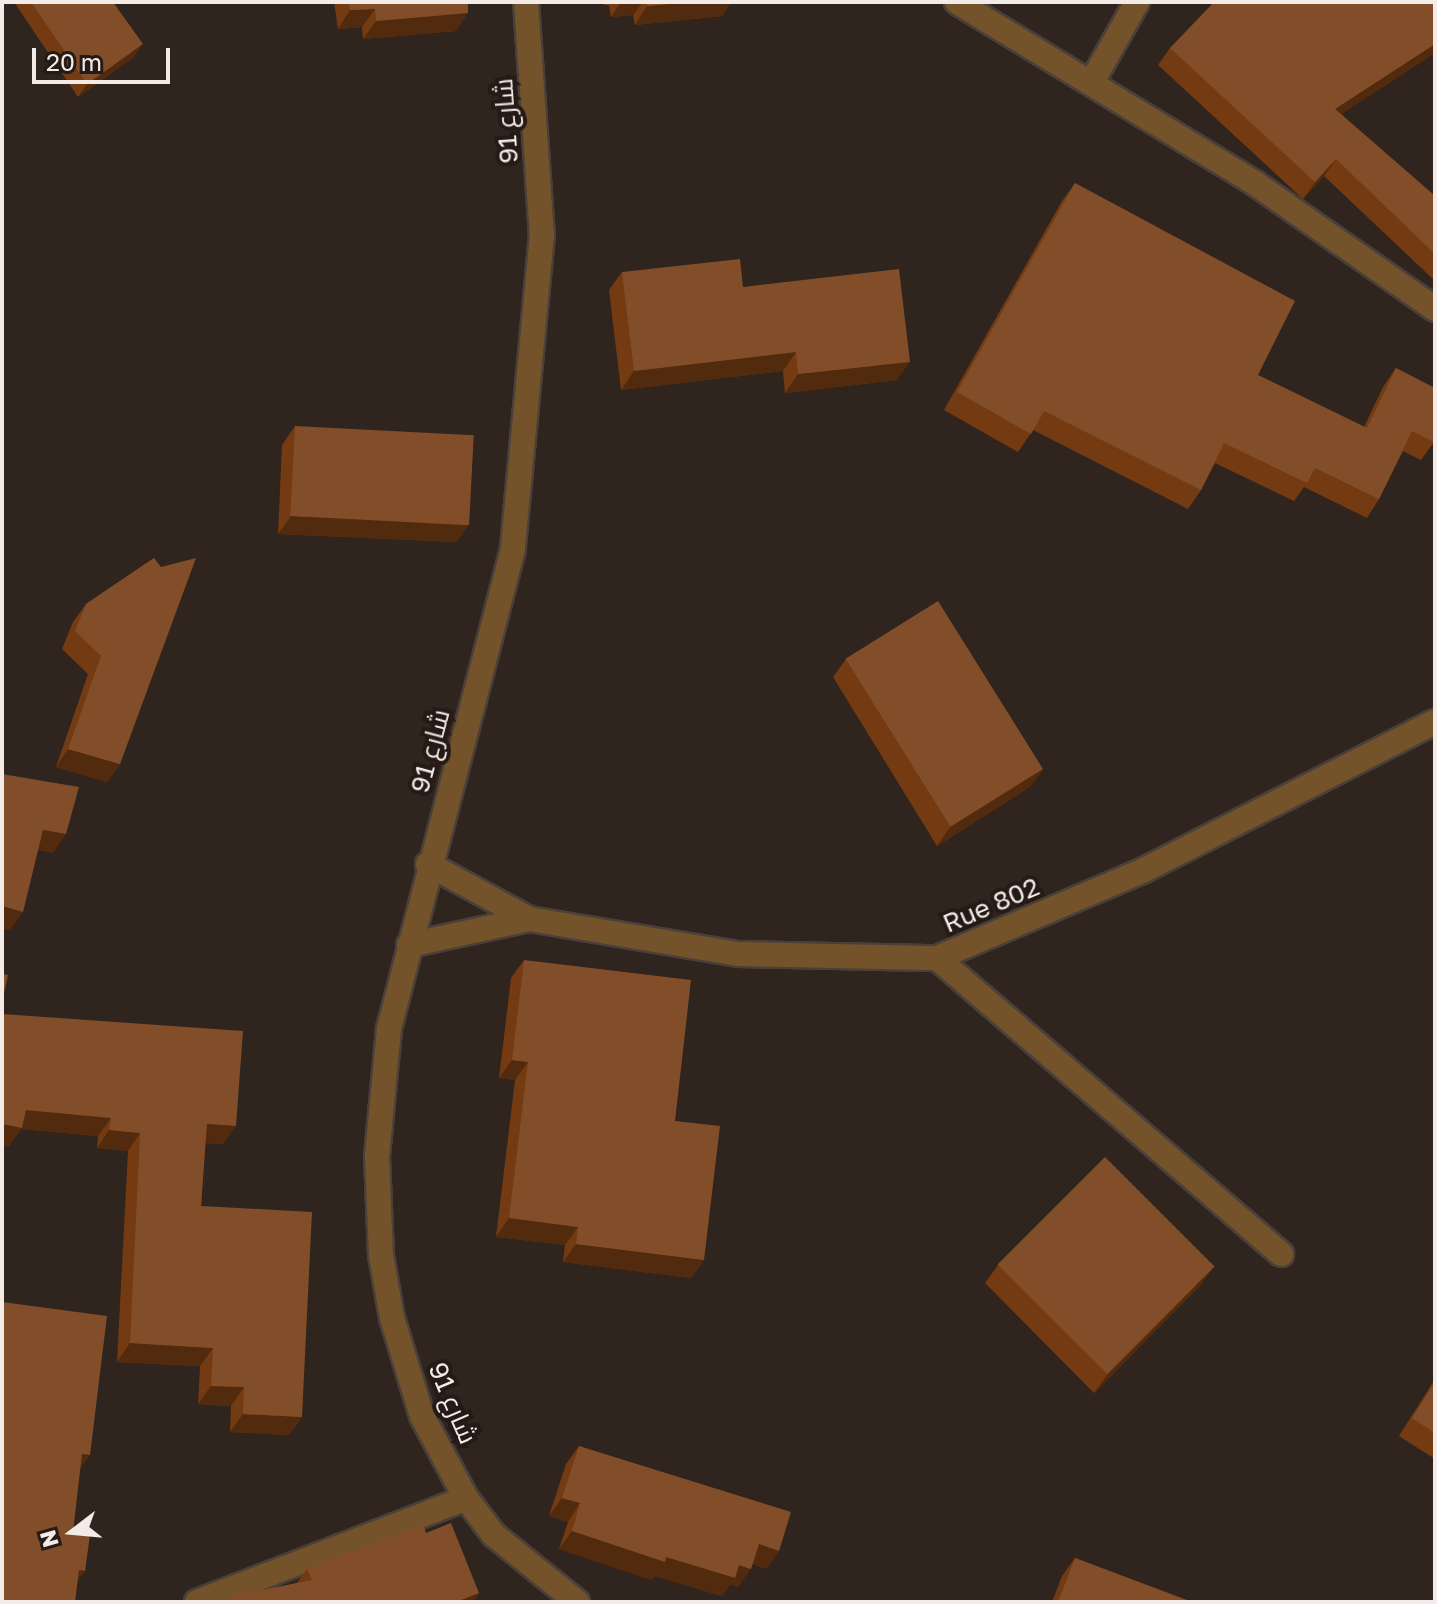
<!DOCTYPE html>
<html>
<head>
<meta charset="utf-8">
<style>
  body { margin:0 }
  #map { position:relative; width:1437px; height:1604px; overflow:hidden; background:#2f241e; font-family:"Golos Text",Cairo,sans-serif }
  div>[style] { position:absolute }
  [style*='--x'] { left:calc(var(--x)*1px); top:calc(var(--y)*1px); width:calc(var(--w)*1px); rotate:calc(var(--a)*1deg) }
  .roads { filter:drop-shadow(2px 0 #4a403a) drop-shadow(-2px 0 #4a403a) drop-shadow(0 2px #4a403a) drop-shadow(0 -2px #4a403a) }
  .minor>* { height:24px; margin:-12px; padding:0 12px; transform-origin:12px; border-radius:12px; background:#74532a }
  .tertiary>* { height:24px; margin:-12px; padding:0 12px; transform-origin:12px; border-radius:12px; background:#74532a }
  .wall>* { inset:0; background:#743b12 }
  .shaded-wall>* { inset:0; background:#522a0d }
  .building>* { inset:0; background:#814e29; transform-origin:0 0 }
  span { translate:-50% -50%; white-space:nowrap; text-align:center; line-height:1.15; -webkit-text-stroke:8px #251a15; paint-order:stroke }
  .street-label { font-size:26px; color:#f3ebe7 }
  .frame { position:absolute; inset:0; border:4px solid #f3ebe7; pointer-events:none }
  .north { position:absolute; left:32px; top:1492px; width:80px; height:80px; -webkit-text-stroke:6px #251a15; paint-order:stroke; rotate:254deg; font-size:22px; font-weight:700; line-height:32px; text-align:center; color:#f3ebe7 }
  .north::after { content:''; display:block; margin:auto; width:28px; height:36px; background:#f3ebe7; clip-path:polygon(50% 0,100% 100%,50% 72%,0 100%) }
  .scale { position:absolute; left:32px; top:48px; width:138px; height:36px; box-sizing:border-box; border:4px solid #f3ebe7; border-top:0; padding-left:10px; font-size:24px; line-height:28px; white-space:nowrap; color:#f3ebe7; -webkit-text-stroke:6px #251a15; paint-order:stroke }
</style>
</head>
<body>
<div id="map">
  <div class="roads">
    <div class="minor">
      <div style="--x:526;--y:2;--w:233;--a:86.1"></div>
      <div style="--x:542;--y:234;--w:316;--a:95.3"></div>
      <div style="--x:513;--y:549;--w:496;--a:104.5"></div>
      <div style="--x:389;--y:1029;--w:128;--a:95.4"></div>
      <div style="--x:377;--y:1156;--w:99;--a:87.7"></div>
      <div style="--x:381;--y:1255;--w:64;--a:80.1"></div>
      <div style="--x:392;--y:1318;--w:102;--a:73"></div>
      <div style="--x:422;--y:1416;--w:93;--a:61.8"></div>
      <div style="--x:466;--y:1498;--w:46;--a:52.9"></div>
      <div style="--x:494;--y:1535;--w:107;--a:38.9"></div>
      <div style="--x:1093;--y:80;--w:90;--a:-60.6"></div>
      <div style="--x:428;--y:864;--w:115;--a:28.6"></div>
      <div style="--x:529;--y:919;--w:212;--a:9.5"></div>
      <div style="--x:738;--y:954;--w:199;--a:1.2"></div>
      <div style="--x:937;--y:958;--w:225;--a:-23"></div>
      <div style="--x:1144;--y:870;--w:326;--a:-27"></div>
      <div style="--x:409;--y:945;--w:123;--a:-12.2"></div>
      <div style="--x:937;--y:958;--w:454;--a:40.7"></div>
      <div style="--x:197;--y:1602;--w:288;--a:-21.1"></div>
    </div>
    <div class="tertiary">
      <div style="--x:957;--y:2;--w:350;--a:31.3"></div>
      <div style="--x:1256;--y:184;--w:218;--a:34.9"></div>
    </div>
  </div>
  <div class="wall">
    <div style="clip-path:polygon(14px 2px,113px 2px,134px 57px,78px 97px)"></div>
    <div style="clip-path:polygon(334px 2px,468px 2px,456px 31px,363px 39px,362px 27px,338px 29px)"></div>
    <div style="clip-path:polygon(603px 2px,731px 2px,722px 16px,635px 25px,633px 15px,611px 17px,609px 5px,604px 5px)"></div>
    <div style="clip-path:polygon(1435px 2px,1435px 53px,1341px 114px,1435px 196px,1435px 281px,1324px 176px,1303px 199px,1158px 65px,1170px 48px)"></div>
    <div style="clip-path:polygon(1075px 183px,1258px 375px,1364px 427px,1383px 387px,1396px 368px,1434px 442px,1421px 460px,1403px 451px,1379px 499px,1367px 518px,1304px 487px,1294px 501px,1215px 463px,1201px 490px,1188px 509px,1033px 430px,1018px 452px,944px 410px,1062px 201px)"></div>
    <div style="clip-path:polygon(622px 272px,743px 287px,897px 380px,785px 393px,783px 371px,621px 390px,609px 290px)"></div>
    <div style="clip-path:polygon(295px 426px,457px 542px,278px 534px,282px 445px)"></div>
    <div style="clip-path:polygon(154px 558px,120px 764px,107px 782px,56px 767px,88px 674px,62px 649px,73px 622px,86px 604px)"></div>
    <div style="clip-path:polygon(846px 659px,1043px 769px,1030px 787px,937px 846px,833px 677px)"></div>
    <div style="clip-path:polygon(524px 960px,675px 1121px,704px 1260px,691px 1278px,563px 1262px,565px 1245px,496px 1237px,515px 1080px,499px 1078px,511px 978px)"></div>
    <div style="clip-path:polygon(2px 1014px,223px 1144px,205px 1143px,201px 1206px,302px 1417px,289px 1435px,230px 1432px,231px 1406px,198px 1404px,200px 1366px,117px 1362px,128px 1151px,97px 1148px,98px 1136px,21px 1129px,9px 1146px,2px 1145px)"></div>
    <div style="clip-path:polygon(998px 1265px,1201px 1285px,1094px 1393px,985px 1283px)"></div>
    <div style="clip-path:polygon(1435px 1379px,1435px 1459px,1399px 1436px)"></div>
    <div style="clip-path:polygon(579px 1446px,767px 1569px,753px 1564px,738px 1587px,730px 1584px,722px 1596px,655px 1576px,652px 1580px,559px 1549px,568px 1522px,549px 1516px,566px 1464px)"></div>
    <div style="clip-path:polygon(426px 1533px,479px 1593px,473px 1602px,219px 1602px,297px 1583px,307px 1569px)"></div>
    <div style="clip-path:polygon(1075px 1558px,1192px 1602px,1052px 1602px,1062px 1576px)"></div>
  </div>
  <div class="shaded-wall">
    <div style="clip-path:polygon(621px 2px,643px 2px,633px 15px,611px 17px)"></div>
    <div style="clip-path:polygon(690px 2px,731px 2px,722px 16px,635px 25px,647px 6px)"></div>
    <div style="clip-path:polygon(375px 9px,362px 27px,338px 29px,350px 10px)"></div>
    <div style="clip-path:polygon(468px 13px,456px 31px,363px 39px,376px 21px)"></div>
    <div style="clip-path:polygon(143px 44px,134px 57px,78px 97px,87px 84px)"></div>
    <div style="clip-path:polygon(1435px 44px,1435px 53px,1323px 126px,1335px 109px)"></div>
    <div style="clip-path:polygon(1336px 159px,1324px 176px,1303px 199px,1315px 182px)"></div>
    <div style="clip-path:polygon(796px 352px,783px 371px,621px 390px,634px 371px)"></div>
    <div style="clip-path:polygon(910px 362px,897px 380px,785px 393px,798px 374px)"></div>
    <div style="clip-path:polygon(291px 516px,470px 523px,457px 542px,278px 534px)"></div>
    <div style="clip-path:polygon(68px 749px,120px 764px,107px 782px,56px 767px)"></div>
    <div style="clip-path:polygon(1043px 769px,1030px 787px,937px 846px,950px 827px)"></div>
    <div style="clip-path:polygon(43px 830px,66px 834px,53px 853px,30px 849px)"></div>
    <div style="clip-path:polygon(2px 906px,23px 912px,10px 930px,2px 928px)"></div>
    <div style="clip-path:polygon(512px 1060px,528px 1062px,515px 1080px,499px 1078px)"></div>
    <div style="clip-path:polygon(26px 1110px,111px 1118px,98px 1136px,21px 1129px,9px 1146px,2px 1145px,2px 1124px)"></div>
    <div style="clip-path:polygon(207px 1124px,236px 1126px,223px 1144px,194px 1142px)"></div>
    <div style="clip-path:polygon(109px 1130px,140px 1133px,128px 1151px,97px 1148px)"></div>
    <div style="clip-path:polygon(509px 1218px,578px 1227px,565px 1245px,496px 1237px)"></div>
    <div style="clip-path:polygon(576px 1244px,704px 1260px,691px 1278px,563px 1262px)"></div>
    <div style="clip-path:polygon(1214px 1267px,1201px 1285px,1094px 1393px,1107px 1375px)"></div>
    <div style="clip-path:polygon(130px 1343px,213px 1348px,200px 1366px,117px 1362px)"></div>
    <div style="clip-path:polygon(211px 1386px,244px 1387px,231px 1406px,198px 1404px)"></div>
    <div style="clip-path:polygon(243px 1414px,302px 1417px,289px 1435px,230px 1432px)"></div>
    <div style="clip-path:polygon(82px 1454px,90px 1455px,77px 1473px)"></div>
    <div style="clip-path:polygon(562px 1498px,580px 1503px,568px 1522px,549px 1516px)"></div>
    <div style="clip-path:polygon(572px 1531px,666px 1557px,739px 1565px,751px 1569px,738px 1587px,730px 1584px,722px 1596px,655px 1576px,652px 1580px,559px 1549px)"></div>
    <div style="clip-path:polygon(759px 1544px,779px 1551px,767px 1569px,746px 1562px)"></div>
    <div style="clip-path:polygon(79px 1570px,85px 1571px,72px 1589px)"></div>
    <div style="clip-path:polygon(479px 1593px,473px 1602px,456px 1602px)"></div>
  </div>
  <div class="building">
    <div style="clip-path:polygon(31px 2px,113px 2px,143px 44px,87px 84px)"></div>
    <div style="clip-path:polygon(349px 2px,468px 2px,468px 13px,376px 21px,375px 9px,350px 10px)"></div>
    <div style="clip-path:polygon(647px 2px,690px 2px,647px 6px)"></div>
    <div style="clip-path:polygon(1214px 2px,1435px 2px,1435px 44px,1335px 109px,1435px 196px,1435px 254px,1336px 159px,1315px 182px,1170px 48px)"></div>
    <div style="clip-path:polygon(1075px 183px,1295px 301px,1258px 375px,1367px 428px,1396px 368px,1435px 388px,1435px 439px,1434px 442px,1412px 431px,1379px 499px,1315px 468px,1307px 483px,1224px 443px,1201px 490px,1044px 411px,1031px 434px,957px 392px)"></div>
    <div style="clip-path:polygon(740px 259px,743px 287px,899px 269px,910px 362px,798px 374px,796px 352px,634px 371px,622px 272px)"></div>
    <div style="left:295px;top:426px;width:179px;height:90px;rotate:3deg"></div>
    <div style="clip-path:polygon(154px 558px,161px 567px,196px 558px,120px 764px,68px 749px,101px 656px,75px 631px,86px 604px)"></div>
    <div style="left:938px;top:601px;width:198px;height:109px;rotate:58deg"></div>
    <div style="clip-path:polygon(2px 774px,79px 787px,66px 834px,43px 830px,23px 912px,2px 906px)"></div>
    <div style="clip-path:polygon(524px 960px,691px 980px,675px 1121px,720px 1126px,704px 1260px,576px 1244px,578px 1227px,509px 1218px,528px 1062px,512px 1060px)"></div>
    <div style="clip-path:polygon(2px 974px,8px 975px,2px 1002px)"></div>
    <div style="clip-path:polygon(2px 1014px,243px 1031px,236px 1126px,207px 1124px,201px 1206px,312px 1212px,302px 1417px,243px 1414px,244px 1387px,211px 1386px,213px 1348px,130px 1343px,140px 1133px,109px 1130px,111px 1118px,26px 1110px,22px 1128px,2px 1124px)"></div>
    <div style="left:1105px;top:1157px;width:155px;height:152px;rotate:45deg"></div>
    <div style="clip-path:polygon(2px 1302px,107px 1316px,90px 1455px,82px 1454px,73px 1532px,90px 1535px,85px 1571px,79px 1570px,75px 1602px,2px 1602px)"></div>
    <div style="clip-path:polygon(1435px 1382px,1435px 1433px,1412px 1418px)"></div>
    <div style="clip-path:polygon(579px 1446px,791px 1512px,779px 1551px,759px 1544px,751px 1569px,739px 1565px,735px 1578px,666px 1557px,665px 1562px,572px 1531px,580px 1503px,562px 1498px)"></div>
    <div style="clip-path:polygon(451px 1523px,479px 1593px,456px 1602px,219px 1602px,237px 1595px,312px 1580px,307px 1569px,423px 1524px,426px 1533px)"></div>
    <div style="clip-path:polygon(1075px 1558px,1192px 1602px,1058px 1602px)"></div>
  </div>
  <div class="street-label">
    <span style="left:506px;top:121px;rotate:-94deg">شارع 91</span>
    <span style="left:430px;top:751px;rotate:-75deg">شارع 91</span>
    <span style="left:991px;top:905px;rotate:-23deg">Rue 802</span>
    <span style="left:453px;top:1403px;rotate:67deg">شارع 91</span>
  </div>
  <div class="frame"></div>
  <div class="north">N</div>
  <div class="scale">20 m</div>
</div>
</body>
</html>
